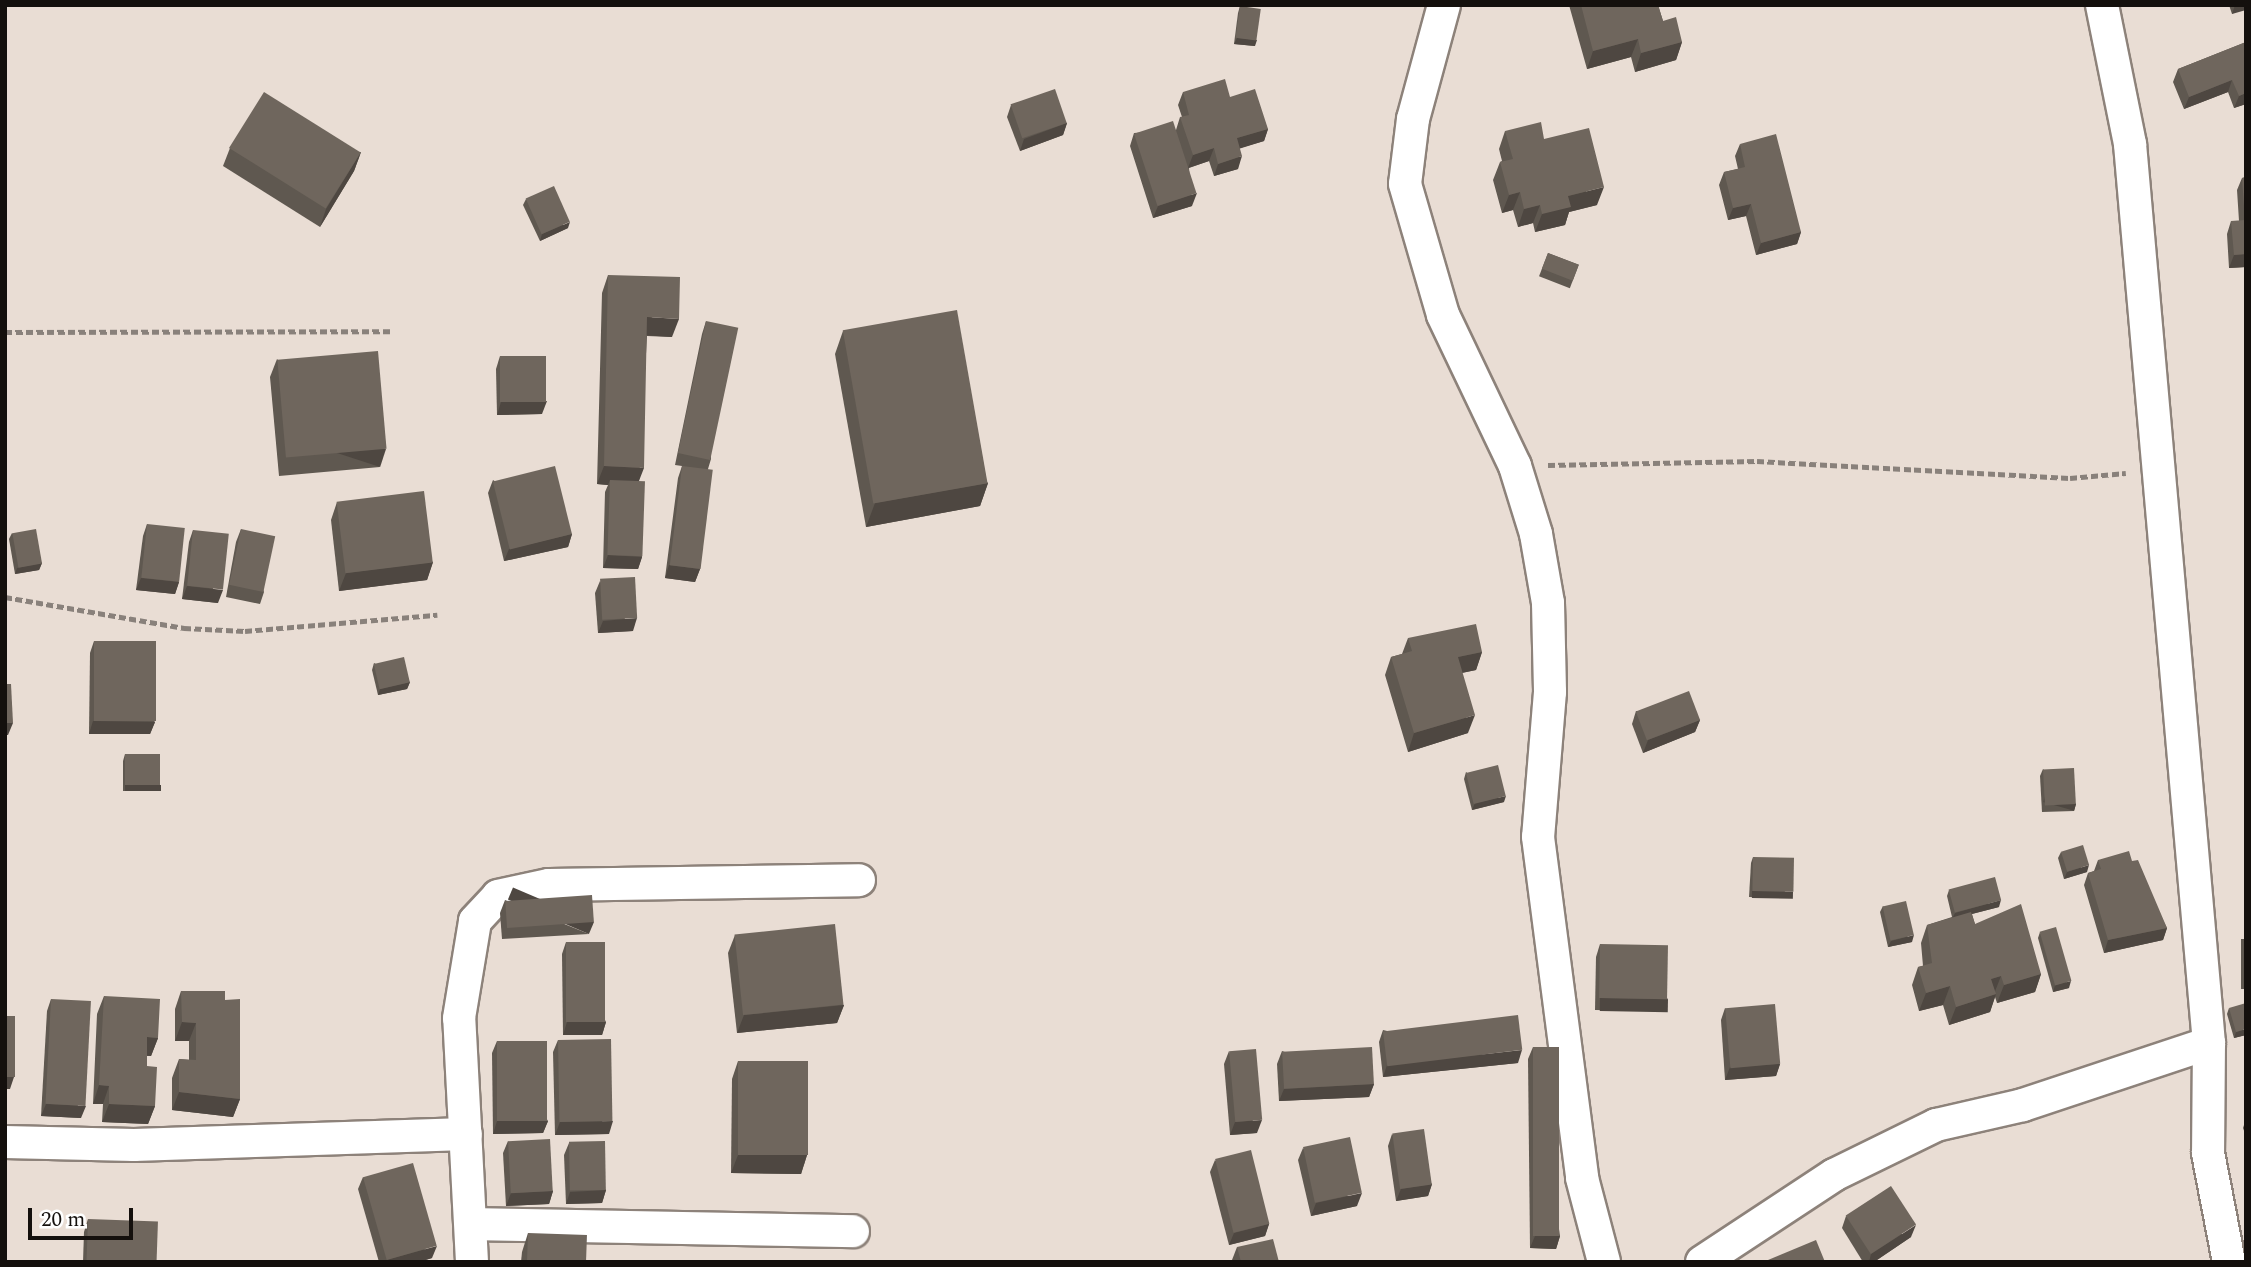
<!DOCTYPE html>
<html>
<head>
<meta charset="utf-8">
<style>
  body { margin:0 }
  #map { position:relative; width:2251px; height:1267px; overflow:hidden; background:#e9ddd4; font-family:Spectral,serif }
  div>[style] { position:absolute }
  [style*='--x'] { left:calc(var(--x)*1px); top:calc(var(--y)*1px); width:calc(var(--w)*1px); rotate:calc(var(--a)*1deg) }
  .path>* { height:4.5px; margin-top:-2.25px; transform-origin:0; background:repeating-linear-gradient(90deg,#89817b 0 7px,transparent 0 10.5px) }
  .roads { filter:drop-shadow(2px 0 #8d827a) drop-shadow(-2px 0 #8d827a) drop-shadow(0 2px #8d827a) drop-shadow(0 -2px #8d827a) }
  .minor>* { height:32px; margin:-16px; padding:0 16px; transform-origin:16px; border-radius:16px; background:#fff }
  .wall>* { inset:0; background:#5f5850; transform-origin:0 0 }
  .shaded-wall>* { inset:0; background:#4e4741; transform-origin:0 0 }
  .building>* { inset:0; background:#6f665d; transform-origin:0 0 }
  span { translate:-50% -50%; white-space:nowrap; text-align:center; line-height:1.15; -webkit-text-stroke:6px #fff; paint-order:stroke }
  .frame { position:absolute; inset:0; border:7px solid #14100d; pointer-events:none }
  .scale { position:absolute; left:28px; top:1208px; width:105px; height:32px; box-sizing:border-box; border:4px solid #14100d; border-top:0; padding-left:9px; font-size:21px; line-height:24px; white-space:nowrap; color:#14100d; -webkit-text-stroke:5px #fff; paint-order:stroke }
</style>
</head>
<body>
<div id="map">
  <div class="path">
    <div style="--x:5;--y:332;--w:386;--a:-0.1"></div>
    <div style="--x:1548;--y:465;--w:209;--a:-1.1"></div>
    <div style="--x:1757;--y:461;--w:313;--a:3.1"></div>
    <div style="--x:2070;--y:478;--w:56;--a:-5.1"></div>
    <div style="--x:5;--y:597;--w:182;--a:9.8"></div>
    <div style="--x:184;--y:628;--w:61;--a:2.8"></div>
    <div style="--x:245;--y:631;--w:193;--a:-4.8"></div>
  </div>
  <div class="roads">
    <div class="minor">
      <div style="--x:1444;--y:5;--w:118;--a:105.2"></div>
      <div style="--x:1413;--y:119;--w:65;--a:97"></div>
      <div style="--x:1405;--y:184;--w:136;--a:73.8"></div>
      <div style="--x:1443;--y:315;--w:167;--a:64.5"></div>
      <div style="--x:1515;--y:466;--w:71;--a:72.8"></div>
      <div style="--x:1536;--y:534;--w:70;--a:80.1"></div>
      <div style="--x:1548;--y:603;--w:89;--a:88.7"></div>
      <div style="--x:1550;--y:692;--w:145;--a:94.7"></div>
      <div style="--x:1538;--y:837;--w:344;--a:82.6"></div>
      <div style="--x:1582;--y:1178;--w:87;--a:75.3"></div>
      <div style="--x:2102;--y:5;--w:142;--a:78.6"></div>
      <div style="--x:2130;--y:144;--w:902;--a:84.98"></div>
      <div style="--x:2209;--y:1043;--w:110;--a:90.5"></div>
      <div style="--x:2208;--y:1153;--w:111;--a:79.1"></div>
      <div style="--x:5;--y:1142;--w:129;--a:1.3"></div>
      <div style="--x:134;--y:1145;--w:332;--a:-1.9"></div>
      <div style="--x:472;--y:1224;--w:381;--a:1.1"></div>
      <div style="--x:472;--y:1262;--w:244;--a:-93"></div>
      <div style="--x:459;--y:1018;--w:98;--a:-80.6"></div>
      <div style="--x:475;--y:921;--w:34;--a:-47"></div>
      <div style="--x:498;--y:896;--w:52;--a:-12.2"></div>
      <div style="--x:549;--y:885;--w:310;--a:-0.9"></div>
      <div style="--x:1702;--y:1262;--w:158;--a:-33.4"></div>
      <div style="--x:1834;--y:1175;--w:114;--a:-26.1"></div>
      <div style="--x:1936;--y:1125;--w:89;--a:-12.9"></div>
      <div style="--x:2023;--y:1105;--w:196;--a:-18.4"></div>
    </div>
  </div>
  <div class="wall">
    <div style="clip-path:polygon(1569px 5px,1658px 5px,1663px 21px,1682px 42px,1676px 60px,1635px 72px,1631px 57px,1587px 69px)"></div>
    <div style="clip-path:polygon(2229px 5px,2246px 5px,2232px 14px)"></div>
    <div style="clip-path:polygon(1240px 6px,1255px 46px,1234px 44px,1238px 13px)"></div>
    <div style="clip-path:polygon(2246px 42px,2246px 104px,2234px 108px,2228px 92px,2184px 109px,2173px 82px,2178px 69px)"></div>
    <div style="clip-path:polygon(1183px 92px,1230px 97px,1268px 129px,1264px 141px,1240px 148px,1238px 169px,1214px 176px,1209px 161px,1189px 168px,1192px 206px,1153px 218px,1130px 146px,1134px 133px,1176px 130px,1180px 117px,1182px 117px,1178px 105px)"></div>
    <div style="clip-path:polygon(1011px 105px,1067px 123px,1063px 135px,1020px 151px,1007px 117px)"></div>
    <div style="clip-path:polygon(1505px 131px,1544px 139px,1597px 205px,1569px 212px,1565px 225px,1535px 232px,1533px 223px,1518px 227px,1513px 210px,1502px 213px,1493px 180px,1500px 162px,1502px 161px,1499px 149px)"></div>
    <div style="clip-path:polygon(1740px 144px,1801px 232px,1797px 244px,1756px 255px,1746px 216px,1728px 220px,1719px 185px,1724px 172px,1738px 169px,1735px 156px)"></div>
    <div style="clip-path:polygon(230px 148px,361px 152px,354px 171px,320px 227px,223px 166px)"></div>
    <div style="clip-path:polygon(2246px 177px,2246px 267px,2229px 268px,2227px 234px,2231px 221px,2239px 221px,2237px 190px,2242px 178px)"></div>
    <div style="clip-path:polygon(526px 199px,568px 228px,540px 241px,523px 205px)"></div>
    <div style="left:1548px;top:253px;width:33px;height:25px;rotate:21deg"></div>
    <div style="clip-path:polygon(608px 275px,672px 337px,647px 336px,639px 481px,642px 557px,638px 569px,603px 568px,605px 492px,608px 485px,597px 484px,602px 293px)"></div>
    <div style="clip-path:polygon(706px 321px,711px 459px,708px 469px,700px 569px,695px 582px,665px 578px,678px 478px,682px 466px,675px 465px,702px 334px)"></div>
    <div style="clip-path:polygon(843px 331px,988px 483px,980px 506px,866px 527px,835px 354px)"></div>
    <div style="clip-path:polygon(500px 356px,542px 414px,497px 415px,496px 369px)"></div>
    <div style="clip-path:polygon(277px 359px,380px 467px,279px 476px,270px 377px)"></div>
    <div style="clip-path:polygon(493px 480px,572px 534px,568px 547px,504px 561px,488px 493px)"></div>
    <div style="clip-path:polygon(337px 502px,433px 562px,427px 580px,339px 591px,331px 520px)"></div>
    <div style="clip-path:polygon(147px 524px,179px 582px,175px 594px,136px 590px,143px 536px)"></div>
    <div style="clip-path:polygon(241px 529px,264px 592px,260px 604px,226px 597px,236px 542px)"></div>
    <div style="clip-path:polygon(193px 530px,218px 603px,182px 599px,189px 542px)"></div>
    <div style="clip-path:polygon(12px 533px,42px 563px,39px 570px,15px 574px,9px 539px)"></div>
    <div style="clip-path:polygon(600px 581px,633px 631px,598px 633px,595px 593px)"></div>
    <div style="clip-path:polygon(1408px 638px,1482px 652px,1476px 670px,1462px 673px,1468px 733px,1408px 752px,1385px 675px,1391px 657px,1402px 654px)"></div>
    <div style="clip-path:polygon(94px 641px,155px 722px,150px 734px,89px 734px,90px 653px)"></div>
    <div style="clip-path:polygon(374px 663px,410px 682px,407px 689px,378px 695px,372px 670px)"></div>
    <div style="clip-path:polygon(1636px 711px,1700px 720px,1695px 732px,1643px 753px,1632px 724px)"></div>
    <div style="clip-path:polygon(125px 754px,158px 791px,123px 791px,123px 761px)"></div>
    <div style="clip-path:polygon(2043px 769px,2076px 804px,2074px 811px,2042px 812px,2040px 776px)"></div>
    <div style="clip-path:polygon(1466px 772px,1504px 802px,1472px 810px,1464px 779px)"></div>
    <div style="clip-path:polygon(2061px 852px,2087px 872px,2064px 879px,2058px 858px)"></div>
    <div style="clip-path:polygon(1753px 857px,1791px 898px,1749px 897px,1751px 863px)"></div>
    <div style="clip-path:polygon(2098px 860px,2132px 861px,2167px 928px,2163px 940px,2104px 953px,2084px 885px,2088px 873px,2094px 871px)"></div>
    <div style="clip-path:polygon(1949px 890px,1999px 907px,1972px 914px,1975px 924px,2041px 974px,2035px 992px,1997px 1003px,1995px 997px,1990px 1012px,1949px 1025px,1943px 1005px,1919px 1011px,1912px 985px,1918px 967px,1923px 966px,1921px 943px,1927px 925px,1952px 917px,1947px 896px)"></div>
    <div style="clip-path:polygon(505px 900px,589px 934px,502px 939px,500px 913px)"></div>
    <div style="clip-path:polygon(1883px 906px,1912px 942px,1888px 947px,1880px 912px)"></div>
    <div style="clip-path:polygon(2040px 932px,2069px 988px,2053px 992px,2038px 938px)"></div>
    <div style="clip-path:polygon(735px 935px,844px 1005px,837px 1023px,737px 1033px,728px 953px)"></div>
    <div style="left:2246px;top:939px;width:50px;height:5px;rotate:90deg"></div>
    <div style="clip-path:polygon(566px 942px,606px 1022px,602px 1035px,563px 1035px,562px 954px)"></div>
    <div style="clip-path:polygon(1600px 944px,1668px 999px,1663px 1011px,1595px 1010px,1596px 957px)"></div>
    <div style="clip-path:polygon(181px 991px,225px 1000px,240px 1099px,233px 1117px,172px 1110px,172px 1078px,179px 1059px,189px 1060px,189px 1041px,175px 1041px,175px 1009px)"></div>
    <div style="clip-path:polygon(104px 996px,158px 1038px,151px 1056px,147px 1056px,147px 1066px,155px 1106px,148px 1124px,102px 1122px,103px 1104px,93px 1104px,97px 1014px)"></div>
    <div style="clip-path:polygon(51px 999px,81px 1118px,41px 1116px,47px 1011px)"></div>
    <div style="clip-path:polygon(1725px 1008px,1780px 1064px,1776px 1076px,1725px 1080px,1721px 1020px)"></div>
    <div style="clip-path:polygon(2229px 1008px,2246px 1035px,2234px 1038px,2227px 1014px)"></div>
    <div style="clip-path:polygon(1383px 1030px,1518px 1063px,1383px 1077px,1379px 1042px)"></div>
    <div style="clip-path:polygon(558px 1040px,609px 1134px,555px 1135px,553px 1052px)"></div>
    <div style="clip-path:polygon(497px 1041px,548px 1121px,543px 1133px,493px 1134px,492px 1053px)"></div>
    <div style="clip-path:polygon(1533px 1047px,1560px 1236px,1556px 1249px,1530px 1248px,1528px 1059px)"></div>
    <div style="clip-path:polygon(1229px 1051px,1257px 1133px,1230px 1135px,1224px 1064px)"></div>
    <div style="clip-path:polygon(1282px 1051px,1374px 1084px,1369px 1097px,1279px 1101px,1277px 1064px)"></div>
    <div style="clip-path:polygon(738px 1061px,807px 1155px,801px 1174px,731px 1173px,732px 1079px)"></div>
    <div style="clip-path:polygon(2246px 1119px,2246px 1136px,2243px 1128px)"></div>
    <div style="clip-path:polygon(1392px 1134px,1432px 1184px,1428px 1196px,1396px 1201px,1388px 1146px)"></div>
    <div style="clip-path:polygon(508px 1141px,553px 1191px,549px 1204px,506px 1206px,503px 1153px)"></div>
    <div style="clip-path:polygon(569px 1143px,606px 1190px,602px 1203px,566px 1204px,564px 1155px)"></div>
    <div style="clip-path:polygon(1303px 1148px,1357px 1206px,1311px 1216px,1298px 1160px)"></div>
    <div style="clip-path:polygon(1215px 1160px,1269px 1224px,1265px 1236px,1229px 1245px,1210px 1172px)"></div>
    <div style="clip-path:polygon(363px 1177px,432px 1258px,419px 1262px,379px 1262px,358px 1189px)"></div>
    <div style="clip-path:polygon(1846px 1216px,1911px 1237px,1874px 1262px,1863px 1262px,1842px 1228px)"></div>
    <div style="clip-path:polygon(88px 1219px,158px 1262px,83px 1262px,84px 1232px)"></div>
    <div style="clip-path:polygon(528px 1233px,586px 1262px,521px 1262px,522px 1252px)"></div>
    <div style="clip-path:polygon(1237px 1247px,1279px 1262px,1233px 1262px,1232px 1260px)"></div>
  </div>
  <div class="shaded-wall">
    <div style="clip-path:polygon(2235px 5px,2246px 5px,2246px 10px,2232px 14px)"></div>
    <div style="clip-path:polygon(1237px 38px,1257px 40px,1255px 46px,1234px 44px)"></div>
    <div style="clip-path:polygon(1638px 39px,1631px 57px,1587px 69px,1593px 51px)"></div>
    <div style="clip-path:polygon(1682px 42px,1676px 60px,1635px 72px,1641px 53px)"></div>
    <div style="clip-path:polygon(2232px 80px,2228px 92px,2184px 109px,2189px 97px)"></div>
    <div style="clip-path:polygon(2246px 93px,2246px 104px,2234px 108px,2239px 96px)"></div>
    <div style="clip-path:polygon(1067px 123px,1063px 135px,1020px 151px,1024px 139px)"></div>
    <div style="clip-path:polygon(1268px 129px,1264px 141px,1232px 151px,1237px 138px)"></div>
    <div style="clip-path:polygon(1214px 148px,1209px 161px,1188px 168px,1193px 155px)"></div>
    <div style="clip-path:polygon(361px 152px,354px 171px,320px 227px,326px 209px)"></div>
    <div style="clip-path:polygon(1242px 156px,1238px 169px,1214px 176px,1218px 164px)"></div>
    <div style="clip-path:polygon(1604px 187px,1597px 205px,1569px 212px,1565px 225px,1535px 232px,1542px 214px,1568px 196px)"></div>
    <div style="clip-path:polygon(1520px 192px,1513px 210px,1502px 213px,1509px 195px)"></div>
    <div style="clip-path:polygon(1197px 193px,1192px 206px,1153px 218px,1158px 206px)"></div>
    <div style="clip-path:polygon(1751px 204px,1746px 216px,1728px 220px,1733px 208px)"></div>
    <div style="clip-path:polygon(1540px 205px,1533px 223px,1518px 227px,1524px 209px)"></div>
    <div style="clip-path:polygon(570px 222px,568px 228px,540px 241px,542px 234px)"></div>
    <div style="clip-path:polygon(1801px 232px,1797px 244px,1756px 255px,1761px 243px)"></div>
    <div style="clip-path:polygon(2246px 254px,2246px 267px,2229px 268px,2234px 255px)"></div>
    <div style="clip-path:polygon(647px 317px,679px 319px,672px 337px,641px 335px)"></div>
    <div style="clip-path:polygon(547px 401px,542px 414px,497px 415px,501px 402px)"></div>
    <div style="left:386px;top:449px;width:19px;height:101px;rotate:108deg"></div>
    <div style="clip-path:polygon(604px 466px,644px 468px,637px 486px,610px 480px,608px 485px,597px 484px)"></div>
    <div style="clip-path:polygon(988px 483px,980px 506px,866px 527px,875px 503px)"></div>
    <div style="clip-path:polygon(572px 534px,568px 547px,504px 561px,509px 549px)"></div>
    <div style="clip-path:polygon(608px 555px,642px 557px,638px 569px,603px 568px)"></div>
    <div style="clip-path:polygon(433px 562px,427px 580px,339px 591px,346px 573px)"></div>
    <div style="clip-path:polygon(42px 563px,39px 570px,15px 574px,17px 568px)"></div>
    <div style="clip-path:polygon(669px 565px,700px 569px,695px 582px,665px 578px)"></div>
    <div style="clip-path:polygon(141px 578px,179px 582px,175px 594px,136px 590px)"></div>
    <div style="clip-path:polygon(187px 586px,223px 590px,218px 603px,182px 599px)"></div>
    <div style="clip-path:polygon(637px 618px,633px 631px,598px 633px,603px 621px)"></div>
    <div style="clip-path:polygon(1482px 652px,1476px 670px,1451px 675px,1458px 657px)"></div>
    <div style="clip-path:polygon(410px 682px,407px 689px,378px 695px,380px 689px)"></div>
    <div style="clip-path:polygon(1475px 715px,1468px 733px,1408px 752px,1414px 733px)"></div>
    <div style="clip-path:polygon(1700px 720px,1695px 732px,1643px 753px,1648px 740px)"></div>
    <div style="clip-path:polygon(93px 721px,155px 722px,150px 734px,89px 734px)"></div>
    <div style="clip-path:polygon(5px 723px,13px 723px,8px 735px,5px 735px)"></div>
    <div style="left:125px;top:785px;width:36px;height:6px"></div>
    <div style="clip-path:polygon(1506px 796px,1504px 802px,1472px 810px,1475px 803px)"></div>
    <div style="left:2076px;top:804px;width:7px;height:32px;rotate:106deg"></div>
    <div style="clip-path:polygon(2089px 865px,2087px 872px,2064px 879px,2067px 872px)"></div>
    <div style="left:1752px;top:891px;width:41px;height:7px;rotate:1deg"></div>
    <div style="clip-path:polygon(2001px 900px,1999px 907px,1952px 919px,1955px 913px)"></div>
    <div style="left:594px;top:922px;width:13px;height:88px;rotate:113deg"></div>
    <div style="clip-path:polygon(2167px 928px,2163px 940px,2104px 953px,2108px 940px)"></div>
    <div style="clip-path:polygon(1914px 935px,1912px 942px,1888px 947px,1891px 941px)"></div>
    <div style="clip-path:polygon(2041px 974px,2035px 992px,1997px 1003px,2004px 985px)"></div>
    <div style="clip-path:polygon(2001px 976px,1994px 994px,1991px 979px)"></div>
    <div style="clip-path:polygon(2071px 981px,2069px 988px,2053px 992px,2055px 985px)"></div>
    <div style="clip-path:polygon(1950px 986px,1943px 1005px,1919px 1011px,1926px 993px)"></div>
    <div style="clip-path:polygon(1996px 994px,1990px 1012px,1949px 1025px,1956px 1007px)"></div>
    <div style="left:1600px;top:998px;width:68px;height:13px;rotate:1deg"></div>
    <div style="clip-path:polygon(844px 1005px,837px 1023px,737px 1033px,744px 1015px)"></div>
    <div style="clip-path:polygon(182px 1022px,196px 1023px,189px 1041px,175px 1041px)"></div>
    <div style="clip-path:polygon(567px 1022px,606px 1022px,602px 1035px,563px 1035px)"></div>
    <div style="clip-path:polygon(2246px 1029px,2246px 1035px,2234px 1038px,2236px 1032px)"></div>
    <div style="clip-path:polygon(147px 1037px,158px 1038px,151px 1056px,141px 1055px)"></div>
    <div style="clip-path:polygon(1522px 1050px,1518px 1063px,1383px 1077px,1387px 1065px)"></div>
    <div style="clip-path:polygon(1780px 1064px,1776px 1076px,1725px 1080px,1730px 1067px)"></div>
    <div style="clip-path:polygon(5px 1077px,14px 1077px,10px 1089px,5px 1089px)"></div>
    <div style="clip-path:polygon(1374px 1084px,1369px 1097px,1279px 1101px,1284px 1089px)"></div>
    <div style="clip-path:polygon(99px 1085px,109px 1086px,103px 1104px,93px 1104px)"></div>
    <div style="clip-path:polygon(179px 1092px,240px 1099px,233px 1117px,172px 1110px)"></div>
    <div style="clip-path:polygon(46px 1104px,86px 1106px,81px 1118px,41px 1116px)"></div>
    <div style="clip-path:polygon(109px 1104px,155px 1106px,148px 1124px,102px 1122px)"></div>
    <div style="clip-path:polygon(1262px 1120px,1257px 1133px,1230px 1135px,1235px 1122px)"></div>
    <div style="clip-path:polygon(497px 1121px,548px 1121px,543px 1133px,493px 1134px)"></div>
    <div style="clip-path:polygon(613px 1121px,609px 1134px,555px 1135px,560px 1122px)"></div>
    <div style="clip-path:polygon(738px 1155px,807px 1155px,801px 1174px,731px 1173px)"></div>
    <div style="clip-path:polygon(1432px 1184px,1428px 1196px,1396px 1201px,1401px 1189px)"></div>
    <div style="clip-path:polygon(606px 1190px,602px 1203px,566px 1204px,570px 1192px)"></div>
    <div style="clip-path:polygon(553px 1191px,549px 1204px,506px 1206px,511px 1193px)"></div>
    <div style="clip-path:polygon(1362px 1193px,1357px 1206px,1311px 1216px,1316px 1203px)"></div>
    <div style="clip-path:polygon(1269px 1224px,1265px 1236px,1229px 1245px,1234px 1233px)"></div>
    <div style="clip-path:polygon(1916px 1225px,1911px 1237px,1874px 1262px,1869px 1262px,1871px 1254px)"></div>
    <div style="clip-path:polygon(1535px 1236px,1560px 1236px,1556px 1249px,1530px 1248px)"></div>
    <div style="clip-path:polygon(437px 1246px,432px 1258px,419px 1262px,386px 1262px,386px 1260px)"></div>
  </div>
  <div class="building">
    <div style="clip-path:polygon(1581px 5px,1658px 5px,1663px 21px,1676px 17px,1682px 42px,1641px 53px,1638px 39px,1593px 51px)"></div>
    <div style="left:1240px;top:6px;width:21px;height:32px;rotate:8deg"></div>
    <div style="clip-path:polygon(2246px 42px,2246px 93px,2239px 96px,2232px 80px,2189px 97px,2178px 69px)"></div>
    <div style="clip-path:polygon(1225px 79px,1230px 97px,1255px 89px,1268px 129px,1237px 138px,1242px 156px,1218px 164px,1214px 148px,1193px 155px,1180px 117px,1189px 115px,1183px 92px)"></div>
    <div style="left:1055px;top:89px;width:36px;height:47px;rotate:71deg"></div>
    <div style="left:264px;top:92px;width:114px;height:66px;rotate:32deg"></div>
    <div style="left:1173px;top:121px;width:76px;height:41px;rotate:72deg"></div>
    <div style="clip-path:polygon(1541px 122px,1544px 139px,1589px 128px,1604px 187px,1568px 196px,1571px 207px,1542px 214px,1540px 205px,1524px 209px,1520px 192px,1509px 195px,1500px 162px,1513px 159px,1505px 131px)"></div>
    <div style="clip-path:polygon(1776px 134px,1801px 232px,1761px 243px,1751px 204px,1733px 208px,1724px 172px,1745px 167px,1740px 144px)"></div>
    <div style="clip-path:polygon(2246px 177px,2246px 254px,2234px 255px,2231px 221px,2245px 220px,2242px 178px)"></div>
    <div style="left:554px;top:186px;width:39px;height:31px;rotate:66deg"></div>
    <div style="left:1548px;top:253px;width:33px;height:17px;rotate:21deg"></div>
    <div style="clip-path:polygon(608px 275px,680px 277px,679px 319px,647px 317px,644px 468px,604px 466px)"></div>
    <div style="left:957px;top:310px;width:176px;height:116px;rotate:80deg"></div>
    <div style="left:706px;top:321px;width:33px;height:135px;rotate:12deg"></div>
    <div style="left:378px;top:351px;width:98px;height:101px;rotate:85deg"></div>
    <div style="left:500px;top:356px;width:46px;height:46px"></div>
    <div style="left:555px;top:466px;width:70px;height:64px;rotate:76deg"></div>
    <div style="left:682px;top:466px;width:31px;height:100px;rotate:7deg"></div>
    <div style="left:610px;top:480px;width:35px;height:75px;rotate:2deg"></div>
    <div style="left:424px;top:491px;width:72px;height:88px;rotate:83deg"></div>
    <div style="left:147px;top:524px;width:38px;height:54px;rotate:6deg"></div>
    <div style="left:36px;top:529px;width:35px;height:24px;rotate:80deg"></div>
    <div style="left:241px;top:529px;width:35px;height:57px;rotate:12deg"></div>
    <div style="left:193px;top:530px;width:36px;height:56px;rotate:6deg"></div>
    <div style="left:635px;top:577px;width:41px;height:35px;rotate:87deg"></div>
    <div style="clip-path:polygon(1476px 624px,1482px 652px,1458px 657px,1475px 715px,1414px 733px,1391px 657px,1412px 651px,1408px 638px)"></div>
    <div style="left:94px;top:641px;width:62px;height:80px"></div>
    <div style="left:404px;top:657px;width:26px;height:31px;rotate:77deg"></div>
    <div style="clip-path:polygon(5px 684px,11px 684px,13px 723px,5px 723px)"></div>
    <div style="left:1689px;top:691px;width:31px;height:57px;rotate:69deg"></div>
    <div style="left:125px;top:754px;width:35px;height:31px"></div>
    <div style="left:1498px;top:765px;width:32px;height:33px;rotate:76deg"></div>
    <div style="left:2074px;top:768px;width:36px;height:31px;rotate:87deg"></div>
    <div style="left:2083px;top:845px;width:21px;height:23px;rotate:73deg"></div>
    <div style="clip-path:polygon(2129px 851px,2132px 861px,2138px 860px,2167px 928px,2108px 940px,2088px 873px,2101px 869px,2098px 860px)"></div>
    <div style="left:1753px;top:857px;width:41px;height:34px;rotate:1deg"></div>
    <div style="left:1995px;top:877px;width:24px;height:48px;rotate:75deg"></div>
    <div style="left:592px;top:895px;width:27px;height:87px;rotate:86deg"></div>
    <div style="left:1906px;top:901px;width:35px;height:24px;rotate:77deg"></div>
    <div style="clip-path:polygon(2021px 904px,2041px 974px,2004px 985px,2001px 976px,1991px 979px,1996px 994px,1956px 1007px,1950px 986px,1926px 993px,1918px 967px,1932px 963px,1927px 925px,1971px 912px,1975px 924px)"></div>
    <div style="left:835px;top:924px;width:81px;height:101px;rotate:84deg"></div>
    <div style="left:2056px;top:927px;width:56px;height:17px;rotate:74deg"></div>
    <div style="left:566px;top:942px;width:39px;height:80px"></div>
    <div style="left:1600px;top:944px;width:68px;height:54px;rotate:1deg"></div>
    <div style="clip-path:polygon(181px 991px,225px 991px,225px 1000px,240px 999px,240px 1099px,179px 1092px,179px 1059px,196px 1060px,196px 1023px,182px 1022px)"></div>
    <div style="clip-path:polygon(104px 996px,160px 999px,158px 1038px,147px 1037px,147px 1066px,157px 1067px,155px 1106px,109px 1104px,109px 1086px,99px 1085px)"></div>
    <div style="left:51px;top:999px;width:40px;height:105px;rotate:3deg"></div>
    <div style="clip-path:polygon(2246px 1003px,2246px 1029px,2236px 1032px,2229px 1008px)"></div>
    <div style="left:1775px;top:1004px;width:60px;height:50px;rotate:85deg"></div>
    <div style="left:1518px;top:1015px;width:35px;height:136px;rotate:83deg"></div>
    <div style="left:5px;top:1016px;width:10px;height:61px"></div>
    <div style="left:611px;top:1039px;width:82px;height:53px;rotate:89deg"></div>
    <div style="left:497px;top:1041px;width:50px;height:80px"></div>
    <div style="left:1372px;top:1047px;width:37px;height:90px;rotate:87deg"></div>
    <div style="left:1533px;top:1047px;width:26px;height:189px"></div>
    <div style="left:1256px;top:1049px;width:71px;height:27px;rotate:85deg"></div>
    <div style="left:738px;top:1061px;width:70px;height:94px"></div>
    <div style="left:1424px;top:1129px;width:56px;height:32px;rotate:82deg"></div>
    <div style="left:1350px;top:1137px;width:57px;height:48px;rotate:78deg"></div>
    <div style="left:550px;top:1139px;width:52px;height:42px;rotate:87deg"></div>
    <div style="left:605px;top:1141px;width:49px;height:36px;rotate:89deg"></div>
    <div style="left:1251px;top:1150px;width:76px;height:37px;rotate:76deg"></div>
    <div style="left:413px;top:1163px;width:86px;height:52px;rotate:74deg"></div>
    <div style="left:1891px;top:1186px;width:46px;height:54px;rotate:57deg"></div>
    <div style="left:88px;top:1219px;width:70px;height:43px;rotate:2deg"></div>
    <div style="left:528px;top:1233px;width:59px;height:29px;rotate:2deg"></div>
    <div style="clip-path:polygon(1273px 1239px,1279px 1262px,1241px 1262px,1237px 1247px)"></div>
    <div style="clip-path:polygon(1816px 1240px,1825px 1262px,1769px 1262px,1768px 1260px)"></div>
  </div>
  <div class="frame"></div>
  <div class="scale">20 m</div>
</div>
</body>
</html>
